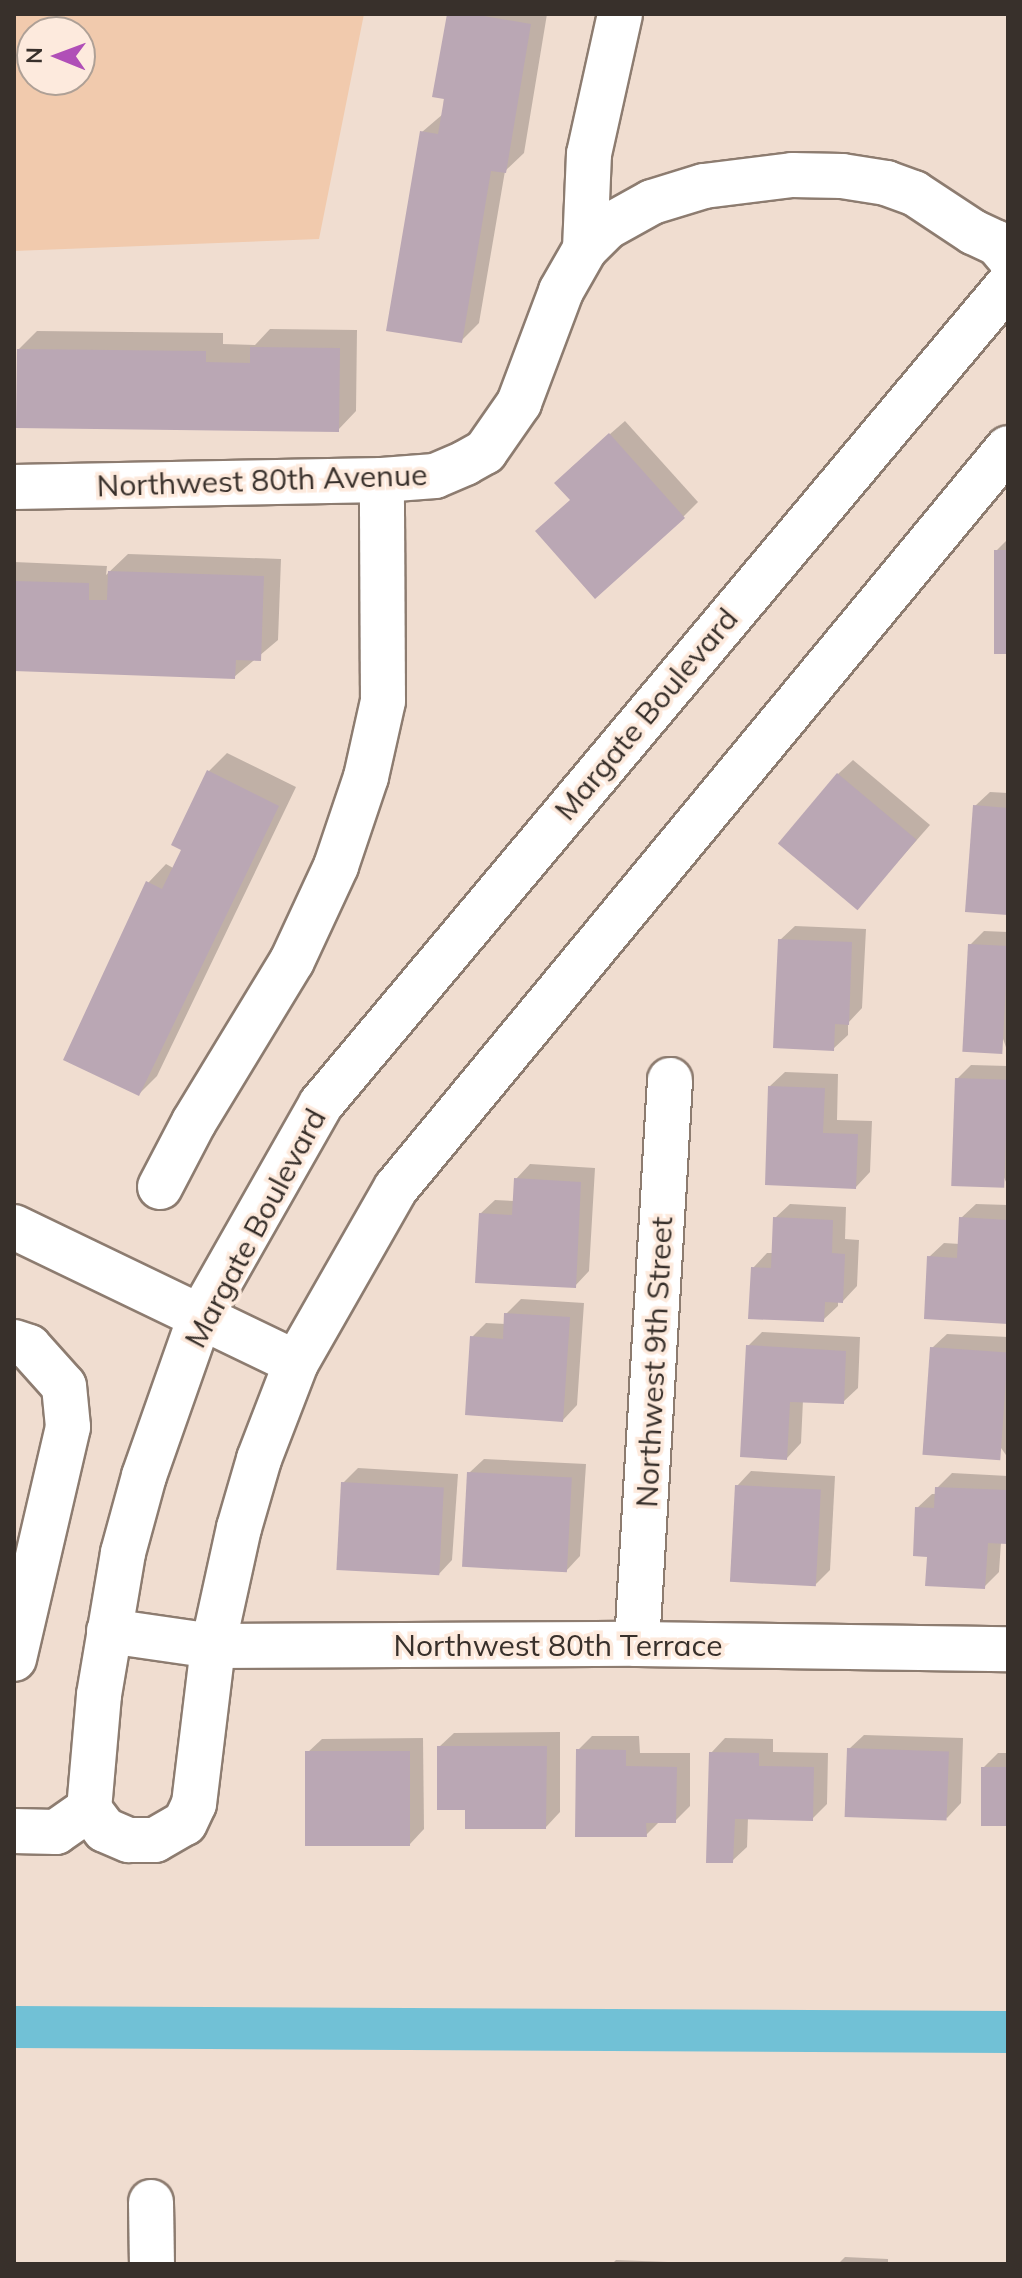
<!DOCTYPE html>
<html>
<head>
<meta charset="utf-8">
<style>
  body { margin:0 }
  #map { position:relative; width:1022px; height:2278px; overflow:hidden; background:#f0ddd0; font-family:Mulish,sans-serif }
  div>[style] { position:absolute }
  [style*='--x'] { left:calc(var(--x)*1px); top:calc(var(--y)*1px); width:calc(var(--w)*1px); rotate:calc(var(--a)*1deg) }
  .green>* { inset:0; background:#f1caad }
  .shadow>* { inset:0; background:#0003 }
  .canal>* { height:42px; margin:-21px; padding:0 21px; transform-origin:21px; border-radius:21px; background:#71c1d6 }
  .building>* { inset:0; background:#baa7b4; transform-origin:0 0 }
  .roads { filter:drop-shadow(2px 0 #8d7c70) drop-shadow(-2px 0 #8d7c70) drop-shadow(0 2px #8d7c70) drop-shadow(0 -2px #8d7c70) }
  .minor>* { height:44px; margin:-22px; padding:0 22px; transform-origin:22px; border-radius:22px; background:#fff }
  span { translate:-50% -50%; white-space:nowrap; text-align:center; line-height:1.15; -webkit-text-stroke:7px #fdeadd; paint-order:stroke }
  .street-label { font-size:30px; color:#38302b }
  .frame { position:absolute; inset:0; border:16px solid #38302b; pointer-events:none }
  .north { position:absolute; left:16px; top:16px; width:80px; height:80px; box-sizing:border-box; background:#fdeadd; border:2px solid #aea096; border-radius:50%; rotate:271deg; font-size:22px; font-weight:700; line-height:32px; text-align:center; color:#38302b }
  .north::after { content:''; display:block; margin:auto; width:28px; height:36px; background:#b04fb7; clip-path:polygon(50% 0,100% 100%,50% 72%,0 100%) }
</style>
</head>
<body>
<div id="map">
  <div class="green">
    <div style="clip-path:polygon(evenodd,14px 14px,364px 14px,319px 239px,14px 251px,14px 14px,32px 32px,80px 32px,80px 80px,32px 80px,32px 32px)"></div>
  </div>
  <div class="shadow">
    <div style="clip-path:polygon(449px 14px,547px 14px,524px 153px,505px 171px,479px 323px,461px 341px,422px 132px,443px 114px)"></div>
    <div style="clip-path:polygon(270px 329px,357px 330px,356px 411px,338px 430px,19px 349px,37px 331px,223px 333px,223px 344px,255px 345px)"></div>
    <div style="clip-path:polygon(625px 421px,698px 502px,683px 517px,572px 499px,571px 468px)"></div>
    <div style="clip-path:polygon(1008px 539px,1008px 652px,996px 551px)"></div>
    <div style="clip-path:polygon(128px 554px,281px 559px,278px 640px,234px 677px,14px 669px,14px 562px,107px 566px,106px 575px)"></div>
    <div style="clip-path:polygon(1008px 738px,1008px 781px,1006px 780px)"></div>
    <div style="clip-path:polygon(227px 753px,296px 787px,157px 1076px,139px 1094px,148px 883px,166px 864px,175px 869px,209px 771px)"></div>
    <div style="clip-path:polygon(853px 760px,930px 825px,857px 908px,838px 774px)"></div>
    <div style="clip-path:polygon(990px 792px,1008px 793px,1008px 913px,975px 806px)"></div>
    <div style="clip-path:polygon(795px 926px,866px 929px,862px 1008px,848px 1023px,848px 1035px,833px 1049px,780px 940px)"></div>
    <div style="clip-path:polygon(984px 931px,1008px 932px,1008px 1053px,970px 945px)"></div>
    <div style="clip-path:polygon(971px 1065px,1008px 1066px,1008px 1186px,957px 1079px)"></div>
    <div style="clip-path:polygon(785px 1072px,838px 1074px,837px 1120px,872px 1121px,870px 1172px,856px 1187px,770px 1086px)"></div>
    <div style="clip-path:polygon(530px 1164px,595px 1168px,589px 1271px,575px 1286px,480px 1214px,495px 1200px,515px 1201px,516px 1179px)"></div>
    <div style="clip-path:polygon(790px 1204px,846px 1207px,845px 1239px,859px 1240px,857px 1286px,843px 1301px,838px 1300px,838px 1306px,823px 1320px,753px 1268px,767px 1253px,774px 1253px,775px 1218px)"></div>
    <div style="clip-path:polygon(976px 1204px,1008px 1205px,1008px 1322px,929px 1257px,944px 1243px,960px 1244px,961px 1218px)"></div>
    <div style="clip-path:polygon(521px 1299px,584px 1303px,577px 1405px,563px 1420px,472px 1337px,486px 1323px,506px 1324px,506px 1314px)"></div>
    <div style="clip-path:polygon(762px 1332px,860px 1337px,858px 1388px,843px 1402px,803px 1400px,801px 1443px,787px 1458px,748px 1346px)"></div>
    <div style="clip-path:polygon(947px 1334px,1008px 1337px,1008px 1458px,932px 1348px)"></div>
    <div style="clip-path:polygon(484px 1459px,586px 1464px,580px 1556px,566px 1571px,469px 1473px)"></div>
    <div style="clip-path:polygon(358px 1468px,458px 1474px,452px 1560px,438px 1575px,343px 1483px)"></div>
    <div style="clip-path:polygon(751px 1471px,835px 1476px,830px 1570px,816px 1584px,737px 1486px)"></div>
    <div style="clip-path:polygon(952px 1473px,1008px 1476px,1008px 1541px,1001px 1542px,999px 1572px,984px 1587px,929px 1555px,917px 1508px,932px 1494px,937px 1494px,937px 1488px)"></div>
    <div style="clip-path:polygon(560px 1732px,560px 1812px,546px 1827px,439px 1747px,454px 1733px)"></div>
    <div style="clip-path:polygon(864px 1735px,963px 1738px,961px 1803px,947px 1818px,849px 1749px)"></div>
    <div style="clip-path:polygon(592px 1736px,639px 1736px,640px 1753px,690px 1753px,690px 1806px,675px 1821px,660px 1821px,646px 1835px,578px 1750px)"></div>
    <div style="clip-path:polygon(423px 1738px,424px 1829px,410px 1844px,307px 1753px,322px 1739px)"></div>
    <div style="clip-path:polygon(725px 1738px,773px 1739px,773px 1752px,828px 1753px,827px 1804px,812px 1819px,748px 1817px,747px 1847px,732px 1861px,711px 1753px)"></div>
    <div style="clip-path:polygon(998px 1753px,1008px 1753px,1008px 1824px,983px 1768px)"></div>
    <div style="clip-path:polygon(845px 2257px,888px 2259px,888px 2264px,838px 2264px)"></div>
    <div style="clip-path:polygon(616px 2260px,721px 2264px,612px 2264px)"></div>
  </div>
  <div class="canal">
    <div style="--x:14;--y:2027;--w:994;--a:0.29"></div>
  </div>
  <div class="building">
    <div style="clip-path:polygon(447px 14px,472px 14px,531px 24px,506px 173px,491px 171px,462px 343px,386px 331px,420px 131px,438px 134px,444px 99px,432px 97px)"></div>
    <div style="clip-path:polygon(250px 347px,340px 348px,339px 432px,16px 428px,17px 349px,206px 351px,206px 362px,250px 363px)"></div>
    <div style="clip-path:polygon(609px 433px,685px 518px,595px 599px,535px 531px,570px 500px,554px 483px)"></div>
    <div style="left:1008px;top:550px;width:104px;height:14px;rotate:90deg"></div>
    <div style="clip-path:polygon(108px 571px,264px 576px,261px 661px,236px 660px,235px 679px,14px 671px,14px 581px,89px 583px,89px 600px,107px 600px)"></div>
    <div style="clip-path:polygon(207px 770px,279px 806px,139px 1096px,63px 1060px,146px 881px,162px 889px,181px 850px,171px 845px)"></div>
    <div style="left:837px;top:773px;width:104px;height:92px;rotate:40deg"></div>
    <div style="clip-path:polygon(973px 805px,1008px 808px,1008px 915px,965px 912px)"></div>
    <div style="clip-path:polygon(778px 939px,852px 942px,849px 1025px,835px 1024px,834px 1051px,773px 1048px)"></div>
    <div style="left:968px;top:944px;width:40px;height:108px;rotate:3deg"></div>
    <div style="left:955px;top:1078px;width:53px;height:108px;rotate:2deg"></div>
    <div style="clip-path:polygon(768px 1086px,825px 1088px,823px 1133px,858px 1134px,856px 1189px,765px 1185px)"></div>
    <div style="clip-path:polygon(514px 1178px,581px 1182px,576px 1288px,475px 1283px,479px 1213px,512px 1215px)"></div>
    <div style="clip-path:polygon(773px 1217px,833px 1220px,832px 1253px,845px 1254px,843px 1303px,825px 1302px,824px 1322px,748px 1319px,751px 1267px,771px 1268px)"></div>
    <div style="clip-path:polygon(959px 1217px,1008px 1220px,1008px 1324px,924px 1319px,927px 1256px,957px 1258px)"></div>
    <div style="clip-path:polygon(504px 1313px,570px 1317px,563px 1422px,465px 1415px,470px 1336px,503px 1339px)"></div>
    <div style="clip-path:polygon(746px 1345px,846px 1351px,844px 1404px,790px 1402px,787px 1460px,740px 1457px)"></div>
    <div style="left:930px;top:1347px;width:78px;height:108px;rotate:4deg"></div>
    <div style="left:467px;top:1472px;width:105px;height:95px;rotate:3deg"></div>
    <div style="left:341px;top:1482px;width:103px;height:88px;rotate:3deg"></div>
    <div style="left:735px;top:1485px;width:86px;height:97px;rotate:3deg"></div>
    <div style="clip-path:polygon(935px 1487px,1008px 1490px,1007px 1544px,988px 1543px,985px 1589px,925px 1586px,927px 1557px,913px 1556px,915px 1507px,934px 1508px)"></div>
    <div style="clip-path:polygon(437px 1746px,547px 1746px,546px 1829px,465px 1829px,465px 1810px,437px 1810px)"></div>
    <div style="left:847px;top:1748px;width:102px;height:69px;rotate:2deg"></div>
    <div style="clip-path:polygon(576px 1749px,626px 1750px,626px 1766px,677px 1767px,676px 1823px,646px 1823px,647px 1837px,575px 1837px)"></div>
    <div style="left:410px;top:1751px;width:95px;height:105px;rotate:90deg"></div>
    <div style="clip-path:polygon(709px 1752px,759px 1753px,759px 1766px,814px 1767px,813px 1821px,735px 1819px,733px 1863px,706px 1863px)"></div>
    <div style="left:981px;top:1767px;width:27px;height:59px"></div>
  </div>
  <div class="roads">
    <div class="minor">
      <div style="--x:585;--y:249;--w:95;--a:-87.6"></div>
      <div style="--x:589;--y:154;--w:143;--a:-77.5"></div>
      <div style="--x:1008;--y:285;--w:1069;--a:129.99"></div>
      <div style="--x:321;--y:1104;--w:245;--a:119.6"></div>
      <div style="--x:200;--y:1317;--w:169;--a:109.4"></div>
      <div style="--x:144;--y:1476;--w:80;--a:105.3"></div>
      <div style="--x:123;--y:1553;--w:144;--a:99.6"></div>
      <div style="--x:99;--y:1695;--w:114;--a:95"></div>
      <div style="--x:89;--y:1809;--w:26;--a:53"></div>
      <div style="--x:105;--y:1830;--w:26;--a:23"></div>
      <div style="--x:129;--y:1840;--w:26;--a:0"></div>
      <div style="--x:155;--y:1840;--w:34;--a:-30"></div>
      <div style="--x:185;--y:1823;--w:21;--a:-65"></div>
      <div style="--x:194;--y:1804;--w:159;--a:-83.1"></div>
      <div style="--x:213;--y:1646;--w:121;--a:-77.6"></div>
      <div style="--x:239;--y:1528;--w:72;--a:-73.8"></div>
      <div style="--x:259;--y:1459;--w:103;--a:-68.9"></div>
      <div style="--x:296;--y:1363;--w:202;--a:-60.3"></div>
      <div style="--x:396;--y:1188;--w:960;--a:-50.41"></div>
      <div style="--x:14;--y:487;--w:368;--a:-1.1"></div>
      <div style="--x:382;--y:480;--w:53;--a:-4.3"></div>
      <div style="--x:435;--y:476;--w:33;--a:-23"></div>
      <div style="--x:465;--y:463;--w:23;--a:-29"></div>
      <div style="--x:485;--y:452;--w:60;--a:-55.2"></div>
      <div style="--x:519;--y:403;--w:120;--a:-69.4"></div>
      <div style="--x:561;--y:291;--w:48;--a:-60.3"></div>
      <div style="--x:585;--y:249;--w:31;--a:-45"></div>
      <div style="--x:607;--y:227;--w:51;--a:-29.1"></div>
      <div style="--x:652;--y:202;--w:54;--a:-17.1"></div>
      <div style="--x:704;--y:186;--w:89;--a:-7.1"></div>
      <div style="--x:792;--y:175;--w:50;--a:1.1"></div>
      <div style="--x:842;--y:176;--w:45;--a:9"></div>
      <div style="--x:886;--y:183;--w:30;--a:20"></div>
      <div style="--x:914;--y:193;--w:71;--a:33.5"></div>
      <div style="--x:973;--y:232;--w:26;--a:25"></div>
      <div style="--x:997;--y:243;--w:17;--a:50"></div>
      <div style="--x:160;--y:1187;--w:73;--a:-62.4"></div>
      <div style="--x:194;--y:1122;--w:188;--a:-58.7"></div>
      <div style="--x:292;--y:961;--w:105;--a:-65.1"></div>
      <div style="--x:336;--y:866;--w:94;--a:-71.4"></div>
      <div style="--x:366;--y:777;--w:78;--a:-77.4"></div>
      <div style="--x:383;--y:701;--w:221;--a:-90.3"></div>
      <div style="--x:14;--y:1227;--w:313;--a:25.7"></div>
      <div style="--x:14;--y:1342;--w:16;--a:18"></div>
      <div style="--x:29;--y:1347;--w:52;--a:48.1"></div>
      <div style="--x:64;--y:1386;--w:41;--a:84.4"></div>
      <div style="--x:68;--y:1427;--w:238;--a:103.1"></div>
      <div style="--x:109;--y:1631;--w:105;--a:8.2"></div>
      <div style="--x:213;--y:1646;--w:424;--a:-0.3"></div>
      <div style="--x:637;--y:1644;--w:371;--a:0.8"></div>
      <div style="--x:637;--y:1644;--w:565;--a:-86.65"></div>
      <div style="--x:14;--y:1831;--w:42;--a:1.4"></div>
      <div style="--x:56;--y:1832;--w:40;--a:-34.9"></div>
      <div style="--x:151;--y:2202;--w:62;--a:89.1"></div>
    </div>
  </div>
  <div class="street-label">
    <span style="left:262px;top:480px;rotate:-2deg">Northwest 80th Avenue</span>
    <span style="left:646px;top:714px;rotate:-50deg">Margate Boulevard</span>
    <span style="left:255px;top:1228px;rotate:-62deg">Margate Boulevard</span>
    <span style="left:654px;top:1362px;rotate:-87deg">Northwest 9th Street</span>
    <span style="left:558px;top:1645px">Northwest 80th Terrace</span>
  </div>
  <div class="frame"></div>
  <div class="north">N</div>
</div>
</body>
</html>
